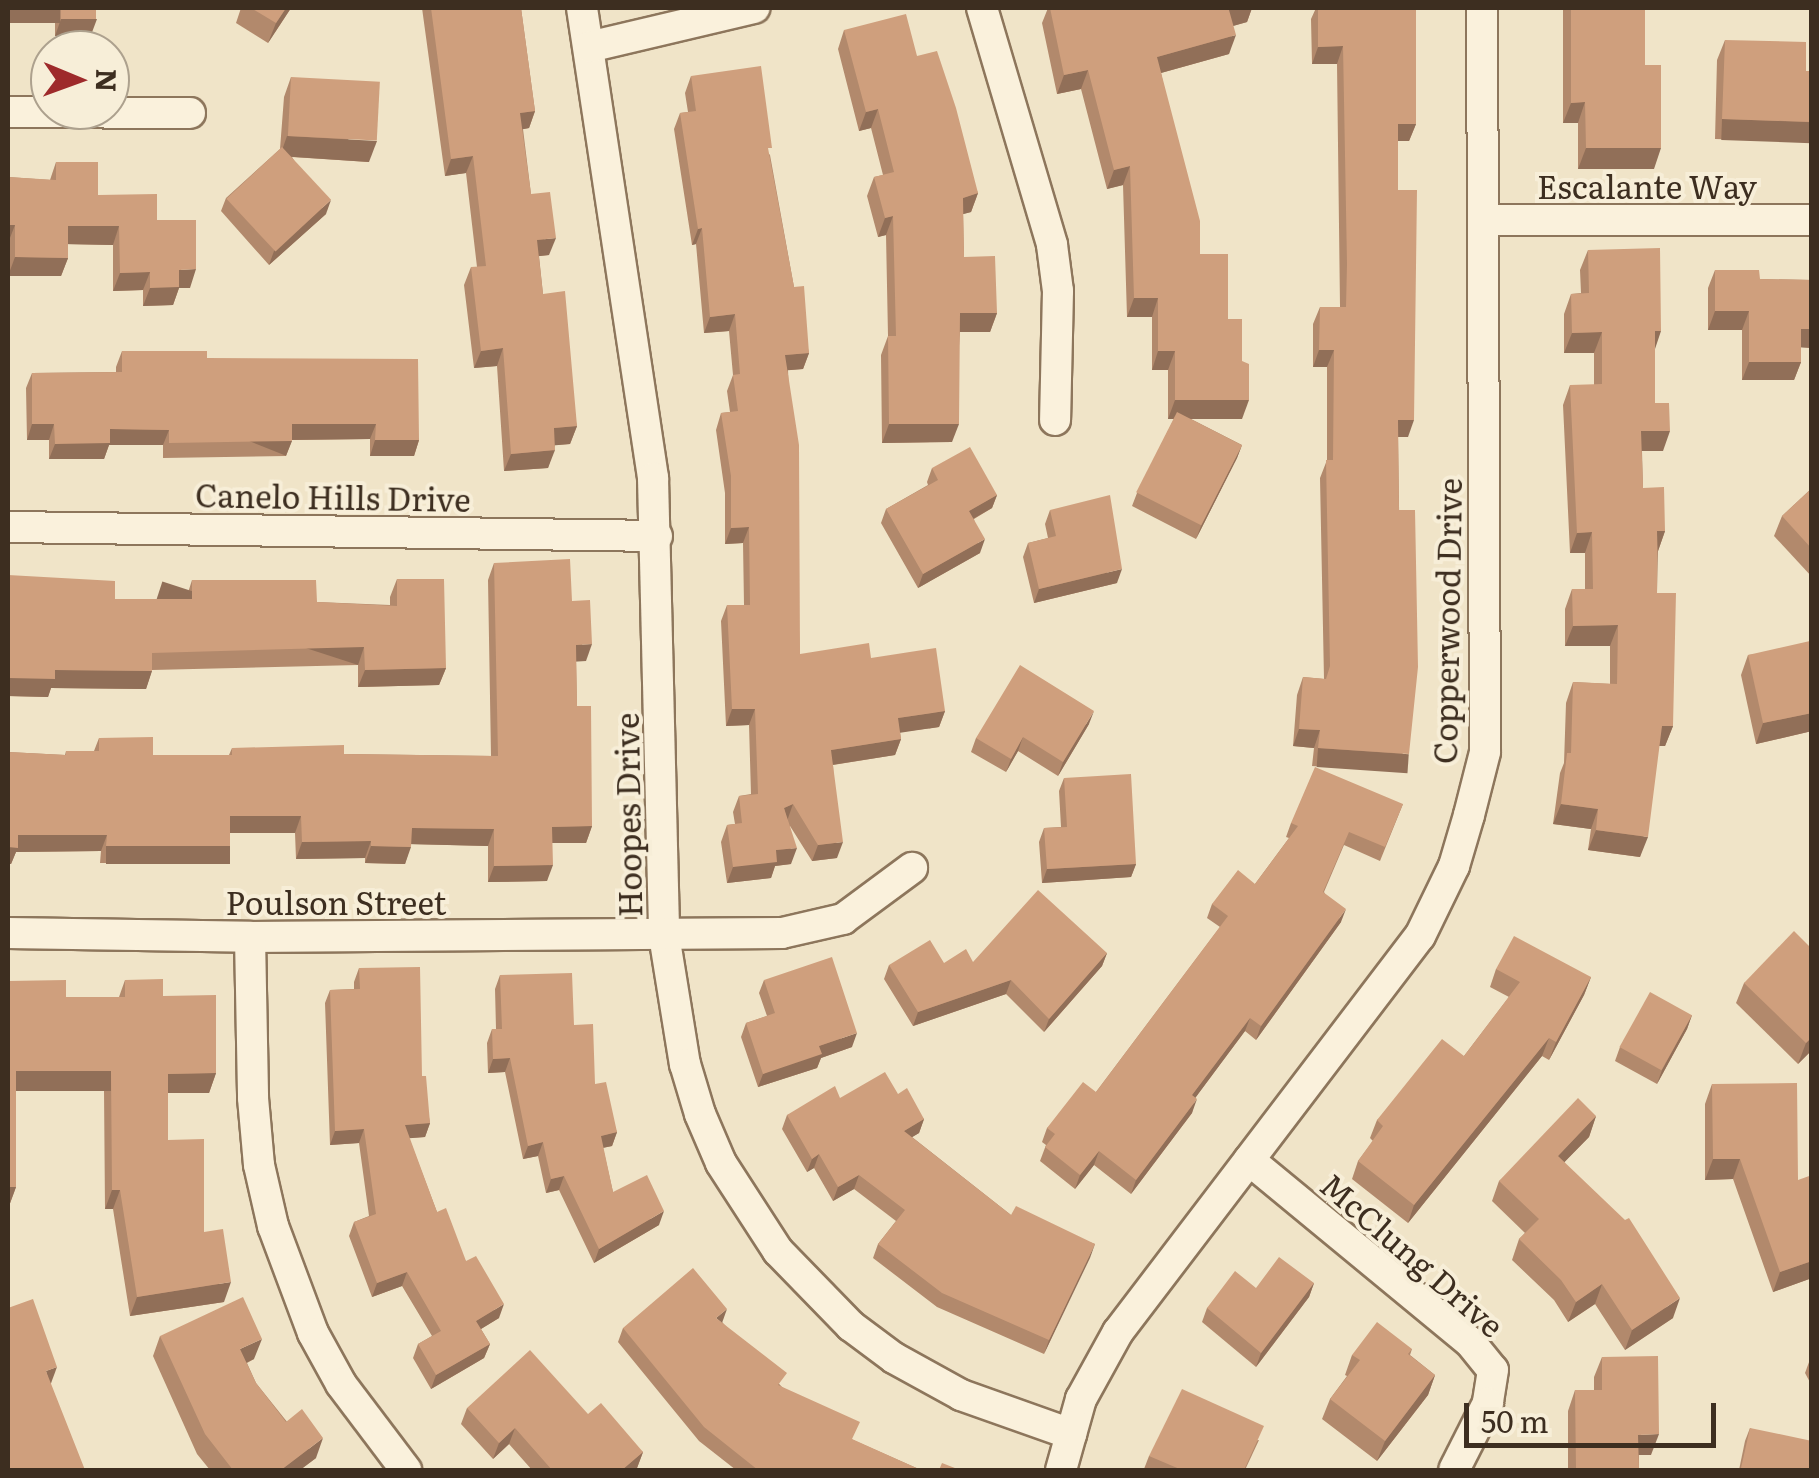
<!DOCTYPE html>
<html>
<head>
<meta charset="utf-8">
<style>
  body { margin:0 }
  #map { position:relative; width:1819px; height:1478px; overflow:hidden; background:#f0e4c8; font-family:Literata,serif }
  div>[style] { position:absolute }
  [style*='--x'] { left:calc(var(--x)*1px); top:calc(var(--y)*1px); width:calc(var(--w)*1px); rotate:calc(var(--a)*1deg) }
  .roads { filter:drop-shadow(2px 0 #8d765c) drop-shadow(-2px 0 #8d765c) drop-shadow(0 2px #8d765c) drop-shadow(0 -2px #8d765c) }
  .minor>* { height:30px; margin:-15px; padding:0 15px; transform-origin:15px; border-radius:15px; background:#faf1dc }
  .wall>* { inset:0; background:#b2896c }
  .shaded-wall>* { inset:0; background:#916f58; transform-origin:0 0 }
  .building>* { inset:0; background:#cf9f7d; transform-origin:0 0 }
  span { translate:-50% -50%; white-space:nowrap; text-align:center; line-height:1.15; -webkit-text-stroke:8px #f7eed8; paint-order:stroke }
  .street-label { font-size:32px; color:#3d2e20 }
  .frame { position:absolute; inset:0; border:10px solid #3d2e20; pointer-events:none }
  .north { position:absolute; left:30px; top:30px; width:100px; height:100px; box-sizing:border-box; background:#f7eed8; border:2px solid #ada18e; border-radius:50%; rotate:91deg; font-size:28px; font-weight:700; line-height:40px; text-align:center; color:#3d2e20 }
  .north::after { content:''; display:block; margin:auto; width:35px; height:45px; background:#9e2a2b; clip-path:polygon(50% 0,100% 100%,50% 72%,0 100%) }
  .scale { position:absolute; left:1464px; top:1403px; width:252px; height:45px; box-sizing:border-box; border:5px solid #3d2e20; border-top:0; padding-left:12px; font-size:30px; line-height:35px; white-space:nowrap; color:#3d2e20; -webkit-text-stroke:8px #f7eed8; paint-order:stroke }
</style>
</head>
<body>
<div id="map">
  <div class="roads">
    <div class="minor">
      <div style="--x:582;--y:8;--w:475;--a:81.4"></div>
      <div style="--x:653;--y:478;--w:457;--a:88.6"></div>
      <div style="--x:664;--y:935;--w:131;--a:80.8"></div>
      <div style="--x:685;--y:1064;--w:52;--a:73.3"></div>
      <div style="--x:700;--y:1114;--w:53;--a:66.8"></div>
      <div style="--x:721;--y:1163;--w:105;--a:57.1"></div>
      <div style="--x:778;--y:1251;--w:105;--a:45.8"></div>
      <div style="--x:851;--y:1326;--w:54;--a:36.7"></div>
      <div style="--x:894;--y:1358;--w:77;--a:28.9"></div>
      <div style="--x:961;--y:1395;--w:117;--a:19.5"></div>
      <div style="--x:982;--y:8;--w:247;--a:73.5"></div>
      <div style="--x:1052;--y:245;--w:46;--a:82.6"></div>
      <div style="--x:1058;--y:291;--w:129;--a:91.3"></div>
      <div style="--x:589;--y:47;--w:170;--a:-13.3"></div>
      <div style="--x:8;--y:112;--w:182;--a:0.3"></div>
      <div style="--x:1483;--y:220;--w:329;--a:0"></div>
      <div style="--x:8;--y:527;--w:649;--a:0.79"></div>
      <div style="--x:8;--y:933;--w:242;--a:0.9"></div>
      <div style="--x:250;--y:937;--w:532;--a:-0.43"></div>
      <div style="--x:782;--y:933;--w:63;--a:-12.9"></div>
      <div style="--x:843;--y:919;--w:86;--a:-36.5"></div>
      <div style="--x:250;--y:937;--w:161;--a:88.9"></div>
      <div style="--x:253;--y:1098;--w:67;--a:84.9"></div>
      <div style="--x:259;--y:1165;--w:63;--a:77.1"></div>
      <div style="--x:273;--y:1226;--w:114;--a:69.5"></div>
      <div style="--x:313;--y:1333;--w:58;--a:61.2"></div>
      <div style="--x:341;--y:1384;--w:108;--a:52.9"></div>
      <div style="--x:1249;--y:1160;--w:286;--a:39.5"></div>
      <div style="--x:1470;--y:1342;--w:36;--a:51"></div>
      <div style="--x:1493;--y:1370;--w:33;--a:99"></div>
      <div style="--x:1488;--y:1403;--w:75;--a:116.9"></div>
      <div style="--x:1061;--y:1470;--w:74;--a:-74.3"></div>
      <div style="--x:1081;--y:1399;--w:77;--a:-61.1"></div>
      <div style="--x:1118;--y:1332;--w:498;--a:-52.7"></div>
      <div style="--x:1420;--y:936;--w:78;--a:-64.1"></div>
      <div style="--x:1454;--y:866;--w:53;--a:-73.6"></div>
      <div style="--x:1469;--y:815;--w:65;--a:-75.7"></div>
      <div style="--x:1485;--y:752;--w:744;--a:-90.23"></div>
    </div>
  </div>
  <div class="wall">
    <div style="clip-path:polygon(8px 8px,96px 8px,91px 35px,55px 36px,55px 23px)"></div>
    <div style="clip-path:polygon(241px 8px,291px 8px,268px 43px,236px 23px)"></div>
    <div style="clip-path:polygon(422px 8px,521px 8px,535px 111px,529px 128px,523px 129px,531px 194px,549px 255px,539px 256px,543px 294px,577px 426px,570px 444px,555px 445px,548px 468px,504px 471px,497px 366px,474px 368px,464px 285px,471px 267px,477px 267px,466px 173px,445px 176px)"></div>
    <div style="clip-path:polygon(1048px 8px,1252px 8px,1247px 22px,1233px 26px,1229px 54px,1161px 73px,1200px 254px,1228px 319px,1242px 419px,1191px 419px,1242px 445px,1237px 458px,1196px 539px,1132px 506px,1137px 493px,1174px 419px,1168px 419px,1168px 370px,1152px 370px,1152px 317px,1127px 317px,1123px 185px,1107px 189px,1081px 89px,1057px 94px,1042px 23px)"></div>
    <div style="clip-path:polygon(1316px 8px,1318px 8px,1416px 124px,1409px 141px,1398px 141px,1398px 190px,1408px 437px,1398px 437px,1403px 772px,1312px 766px,1314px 748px,1293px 746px,1297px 695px,1303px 677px,1324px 679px,1320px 478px,1327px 460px,1327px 367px,1313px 367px,1313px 324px,1320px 307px,1340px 307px,1337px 64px,1312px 64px,1311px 19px)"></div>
    <div style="clip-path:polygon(1563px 8px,1645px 8px,1645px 65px,1654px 169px,1578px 169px,1578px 123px,1563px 123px)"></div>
    <div style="clip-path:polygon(844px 30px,917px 56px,978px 193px,971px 212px,963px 214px,964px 257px,997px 313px,990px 332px,960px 332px,952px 442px,882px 443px,881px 355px,888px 336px,886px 235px,878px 237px,867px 196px,874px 177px,883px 175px,871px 128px,859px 131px,838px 49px)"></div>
    <div style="clip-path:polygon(1725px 40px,1806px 71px,1812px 71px,1812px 142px,1715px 139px,1717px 60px)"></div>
    <div style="clip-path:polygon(691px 76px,770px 155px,794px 287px,809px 353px,803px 369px,788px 370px,800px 654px,871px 658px,945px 711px,939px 727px,900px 732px,901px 739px,895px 755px,833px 765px,837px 858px,812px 861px,790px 826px,791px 864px,775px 866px,771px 878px,727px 883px,721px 842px,727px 825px,735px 824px,733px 812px,739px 796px,751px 794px,749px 725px,726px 726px,721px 621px,727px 605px,744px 605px,743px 543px,725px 544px,725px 493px,716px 430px,721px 413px,730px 412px,727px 391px,733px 375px,729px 331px,704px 333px,696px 244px,692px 245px,674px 129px,680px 113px,688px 112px,685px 93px)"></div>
    <div style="clip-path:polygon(291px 77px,369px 162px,292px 157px,326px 214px,269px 265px,221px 211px,226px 198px,280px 149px,284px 97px)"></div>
    <div style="clip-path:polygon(56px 162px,98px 195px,157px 220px,190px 288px,179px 288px,173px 305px,143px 306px,143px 290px,113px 291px,113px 245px,68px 244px,68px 258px,61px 276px,8px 276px,8px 177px,50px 180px)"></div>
    <div style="clip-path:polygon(1588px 250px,1655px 349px,1655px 403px,1663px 451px,1642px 451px,1643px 488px,1665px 531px,1658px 551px,1657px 593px,1673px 726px,1665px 746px,1659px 746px,1640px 857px,1588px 850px,1591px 829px,1553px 824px,1560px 773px,1564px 763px,1566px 703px,1573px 682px,1610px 684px,1610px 646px,1565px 646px,1565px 609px,1572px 589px,1585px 589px,1585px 553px,1570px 553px,1563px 405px,1570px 385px,1594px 385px,1594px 353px,1564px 353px,1564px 314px,1571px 294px,1581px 293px,1580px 270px)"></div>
    <div style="clip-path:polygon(1715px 270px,1760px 279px,1812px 280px,1812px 348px,1801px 347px,1801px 362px,1794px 380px,1742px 380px,1742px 330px,1708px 330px,1708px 288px)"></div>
    <div style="clip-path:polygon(122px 351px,207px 358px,419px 440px,414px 456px,370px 456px,370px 439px,292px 440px,286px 456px,163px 458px,163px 445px,109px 445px,104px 459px,49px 459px,49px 440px,27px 440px,26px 388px,32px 373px,116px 372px,116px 367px)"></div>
    <div style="clip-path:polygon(932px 468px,997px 495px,992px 508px,974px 519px,980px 553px,918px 588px,881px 523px,886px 509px,928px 485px,927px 482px)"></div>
    <div style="clip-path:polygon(1812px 488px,1812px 577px,1774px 536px,1782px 516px)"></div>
    <div style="clip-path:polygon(1050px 510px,1117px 583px,1034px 603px,1023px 557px,1028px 543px,1048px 538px,1045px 524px)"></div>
    <div style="clip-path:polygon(494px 563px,572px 601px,586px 661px,576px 661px,577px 706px,592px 826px,586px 843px,552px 843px,547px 881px,488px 882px,488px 846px,411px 844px,405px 864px,365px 863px,365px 858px,296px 859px,295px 833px,230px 833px,224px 863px,100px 863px,101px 851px,16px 852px,11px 864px,8px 864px,8px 752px,65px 755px,66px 751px,94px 751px,99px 738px,153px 755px,229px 755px,232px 748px,344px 754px,491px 756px,488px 580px)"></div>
    <div style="clip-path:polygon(397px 579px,446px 668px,439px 685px,358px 687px,358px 665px,152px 670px,146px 689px,51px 688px,48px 697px,8px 696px,115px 599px,186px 599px,192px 580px,317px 602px,390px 605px,390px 597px)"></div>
    <div style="clip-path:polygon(1812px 648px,1812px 731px,1756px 744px,1741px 675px,1748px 655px)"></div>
    <div style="clip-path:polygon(1089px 724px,1058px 776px,1018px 751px,1006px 772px,971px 752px,976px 738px)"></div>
    <div style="clip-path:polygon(1064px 778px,1136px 864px,1131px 877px,1042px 883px,1039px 842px,1044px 828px,1061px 827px,1059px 791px)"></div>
    <div style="clip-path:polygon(1403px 804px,1380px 861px,1344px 845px,1324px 892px,1341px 922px,1256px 1040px,1245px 1031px,1195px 1098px,1192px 1113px,1131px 1194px,1094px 1165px,1075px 1189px,1040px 1161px,1046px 1145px,1042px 1142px,1047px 1128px,1096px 1092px,1220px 927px,1207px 918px,1212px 904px,1255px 884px,1289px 838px,1286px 837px,1291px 823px)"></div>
    <div style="clip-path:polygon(1812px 949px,1812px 1050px,1798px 1064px,1736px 1003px,1744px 983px)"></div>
    <div style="clip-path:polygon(1107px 953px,1102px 966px,1044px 1032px,1006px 994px,913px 1026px,884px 979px,889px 965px,973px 962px)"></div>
    <div style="clip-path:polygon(359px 968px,422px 1076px,430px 1123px,425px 1137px,409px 1138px,437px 1212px,499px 1318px,481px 1329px,490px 1344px,484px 1358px,431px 1389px,413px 1358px,418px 1344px,432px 1336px,402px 1286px,372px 1297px,349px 1236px,354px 1222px,369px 1216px,359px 1143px,330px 1145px,325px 1003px,330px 990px,354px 989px,354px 982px)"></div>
    <div style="clip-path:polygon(1496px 969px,1591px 977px,1584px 995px,1549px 1060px,1542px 1056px,1408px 1223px,1352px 1179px,1358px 1161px,1373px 1141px,1370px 1138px,1377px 1120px,1464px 1056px,1509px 997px,1490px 987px)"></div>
    <div style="clip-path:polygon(500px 975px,574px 1025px,595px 1084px,617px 1132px,612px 1146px,603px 1148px,613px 1192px,659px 1225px,594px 1263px,559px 1190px,546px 1193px,538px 1156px,523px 1159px,505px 1072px,488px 1073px,487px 1043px,492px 1029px,496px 1029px,495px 989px)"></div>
    <div style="clip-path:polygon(125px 980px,163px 996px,216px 1073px,209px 1093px,168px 1093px,168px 1140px,204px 1232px,224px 1302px,130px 1316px,113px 1209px,105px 1209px,104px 1090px,16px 1090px,16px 1187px,9px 1206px,8px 1206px,8px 981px,66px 997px,119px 997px)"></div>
    <div style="clip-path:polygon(764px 980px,852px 1047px,821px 1058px,817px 1068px,758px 1087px,741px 1037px,746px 1023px,767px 1016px,759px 993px)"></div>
    <div style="clip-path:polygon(1692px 1015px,1687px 1029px,1657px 1084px,1615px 1061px,1620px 1047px)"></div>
    <div style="clip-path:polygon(1712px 1084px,1798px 1180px,1812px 1278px,1773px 1292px,1733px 1179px,1705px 1180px,1705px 1104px)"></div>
    <div style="clip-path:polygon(898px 1094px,924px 1119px,919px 1133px,912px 1137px,1011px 1215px,1095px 1244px,1044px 1354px,937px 1307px,873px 1258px,878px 1244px,896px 1221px,854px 1189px,833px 1201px,814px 1168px,807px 1172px,782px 1129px,787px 1115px,840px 1098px)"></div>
    <div style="clip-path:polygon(1596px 1116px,1589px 1137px,1564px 1162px,1673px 1318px,1625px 1350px,1595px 1304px,1568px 1322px,1554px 1300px,1512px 1260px,1519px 1239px,1525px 1233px,1492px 1201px,1499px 1181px)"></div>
    <div style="clip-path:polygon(1314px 1283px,1309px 1297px,1256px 1367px,1202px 1322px,1207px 1308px,1256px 1288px)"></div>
    <div style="clip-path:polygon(722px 1322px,782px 1387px,853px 1440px,921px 1470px,736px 1470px,699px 1441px,618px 1342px,623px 1328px)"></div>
    <div style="clip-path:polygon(160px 1336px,254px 1359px,247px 1363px,256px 1383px,316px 1458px,300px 1470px,210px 1470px,197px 1454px,153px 1356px)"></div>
    <div style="clip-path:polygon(1412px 1349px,1410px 1355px,1435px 1375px,1428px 1395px,1377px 1461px,1322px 1419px,1330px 1399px,1347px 1376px,1345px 1375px,1352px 1355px)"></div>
    <div style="clip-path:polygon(1812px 1354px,1812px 1386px,1805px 1373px)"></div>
    <div style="clip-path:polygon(1602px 1357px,1651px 1455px,1639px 1455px,1639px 1470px,1568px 1470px,1568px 1411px,1575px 1390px,1594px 1390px,1594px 1377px)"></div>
    <div style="clip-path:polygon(467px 1408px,588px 1414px,643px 1452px,637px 1468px,635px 1470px,532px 1470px,509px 1444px,493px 1459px,461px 1424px)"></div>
    <div style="clip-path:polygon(1750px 1428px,1812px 1470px,1739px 1470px,1745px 1441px)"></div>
    <div style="clip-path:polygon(1259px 1440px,1245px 1470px,1144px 1469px,1149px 1456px)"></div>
  </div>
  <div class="shaded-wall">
    <div style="left:8px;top:8px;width:52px;height:15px"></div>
    <div style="clip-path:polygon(286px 8px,291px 8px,268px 43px,276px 23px)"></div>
    <div style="clip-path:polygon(1237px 8px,1252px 8px,1247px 22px,1222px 29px,1229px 10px)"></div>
    <div style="clip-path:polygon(61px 19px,97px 19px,91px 35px,55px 36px)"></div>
    <div style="clip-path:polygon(1236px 35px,1229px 54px,1150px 76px,1157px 57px)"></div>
    <div style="clip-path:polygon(1343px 46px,1337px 64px,1312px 64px,1318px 47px)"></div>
    <div style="clip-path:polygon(1088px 70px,1081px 89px,1057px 94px,1064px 75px)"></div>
    <div style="clip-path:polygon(1585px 102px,1578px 123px,1563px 123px,1571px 103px)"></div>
    <div style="clip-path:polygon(878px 109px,871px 128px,859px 131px,866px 112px)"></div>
    <div style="clip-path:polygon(535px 111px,529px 128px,514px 131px,520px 113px)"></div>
    <div style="left:1722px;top:119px;width:90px;height:21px;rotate:2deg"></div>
    <div style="clip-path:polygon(1398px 124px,1416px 124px,1409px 141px,1391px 141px)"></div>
    <div style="clip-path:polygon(287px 136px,377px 141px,369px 162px,280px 156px)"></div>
    <div style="clip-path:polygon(1586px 148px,1661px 148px,1654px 169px,1578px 169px)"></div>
    <div style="clip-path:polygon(473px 156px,466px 173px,445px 176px,451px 159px)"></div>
    <div style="clip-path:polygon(1130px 166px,1123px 185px,1107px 189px,1114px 170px)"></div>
    <div style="clip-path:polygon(978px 193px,971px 212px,956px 216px,963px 198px)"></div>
    <div style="clip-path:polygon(331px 200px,326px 214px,269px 265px,274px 251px)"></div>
    <div style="clip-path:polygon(893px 216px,886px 235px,878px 237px,885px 218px)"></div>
    <div style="clip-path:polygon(8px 225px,15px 225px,8px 243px)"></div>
    <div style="clip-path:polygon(68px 226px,119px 226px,113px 245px,61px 244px)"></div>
    <div style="clip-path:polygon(702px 228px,696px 244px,692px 245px,698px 229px)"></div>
    <div style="clip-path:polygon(556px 238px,549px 255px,531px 257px,537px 240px)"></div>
    <div style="clip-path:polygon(15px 257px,68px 258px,61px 276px,8px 276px)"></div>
    <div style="clip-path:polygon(196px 269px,190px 288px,179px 288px,173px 305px,143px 306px,150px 288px,179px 270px)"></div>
    <div style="clip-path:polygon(150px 272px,143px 290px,113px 291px,120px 273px)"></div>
    <div style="clip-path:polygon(1134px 298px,1158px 298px,1152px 317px,1127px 317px)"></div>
    <div style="clip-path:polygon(1715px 311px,1749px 311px,1742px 330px,1708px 330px)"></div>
    <div style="clip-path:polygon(960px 313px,997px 313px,990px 332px,953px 332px)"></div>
    <div style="clip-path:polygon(735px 314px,729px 331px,704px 333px,710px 317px)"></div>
    <div style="clip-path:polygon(1801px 329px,1812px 329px,1812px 348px,1794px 347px)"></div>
    <div style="clip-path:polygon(1655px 331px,1661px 331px,1654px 352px)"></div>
    <div style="clip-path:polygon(1602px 332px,1594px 353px,1564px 353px,1572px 333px)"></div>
    <div style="clip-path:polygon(503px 348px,497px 366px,474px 368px,481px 351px)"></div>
    <div style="clip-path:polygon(1319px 350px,1334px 350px,1327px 367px,1313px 367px)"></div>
    <div style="clip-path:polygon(1158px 351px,1175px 351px,1168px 370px,1152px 370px)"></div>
    <div style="clip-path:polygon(809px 353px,803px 369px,779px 371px,785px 355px)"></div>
    <div style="clip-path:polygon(1749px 362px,1801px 362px,1794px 380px,1742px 380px)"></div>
    <div style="clip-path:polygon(1175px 400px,1249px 400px,1242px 419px,1168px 419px)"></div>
    <div style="clip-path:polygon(1398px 420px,1414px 420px,1408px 437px,1392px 437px)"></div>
    <div style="clip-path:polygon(32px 424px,54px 424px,49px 440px,27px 440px)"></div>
    <div style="clip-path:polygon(292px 424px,376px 424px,370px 439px,286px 440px)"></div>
    <div style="clip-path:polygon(889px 424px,959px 424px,952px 442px,882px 443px)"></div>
    <div style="clip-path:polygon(577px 426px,570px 444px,547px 446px,554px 428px)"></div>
    <div style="clip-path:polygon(110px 429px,169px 430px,163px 445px,109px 445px,104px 459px,49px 459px,55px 444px)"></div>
    <div style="clip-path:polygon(1641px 431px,1670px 431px,1663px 451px,1634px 451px)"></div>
    <div style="clip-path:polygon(375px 440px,419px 440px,414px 456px,370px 456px)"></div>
    <div style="left:292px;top:441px;width:16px;height:123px;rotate:112deg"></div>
    <div style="clip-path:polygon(1242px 445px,1237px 458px,1196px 539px,1201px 526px)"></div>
    <div style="clip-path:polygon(555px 450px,548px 468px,504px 471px,511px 454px)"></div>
    <div style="clip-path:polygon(997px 495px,992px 508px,964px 524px,969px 511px)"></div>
    <div style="clip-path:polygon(749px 527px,743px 543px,725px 544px,731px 528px)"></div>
    <div style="clip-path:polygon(1657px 531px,1665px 531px,1658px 551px)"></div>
    <div style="clip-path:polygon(1592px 532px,1585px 553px,1570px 553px,1577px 533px)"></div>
    <div style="clip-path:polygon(985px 539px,980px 553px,918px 588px,923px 574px)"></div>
    <div style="clip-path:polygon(1122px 569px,1117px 583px,1034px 603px,1039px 589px)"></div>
    <div style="clip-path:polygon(1618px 625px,1610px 646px,1565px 646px,1573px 626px)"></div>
    <div style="clip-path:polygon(592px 644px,586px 661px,570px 662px,576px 645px)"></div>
    <div style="left:364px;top:647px;width:19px;height:212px;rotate:108deg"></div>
    <div style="clip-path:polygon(446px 668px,439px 685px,358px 687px,365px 670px)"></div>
    <div style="clip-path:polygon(55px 670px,152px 671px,146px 689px,51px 688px,48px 697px,8px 696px,8px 678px)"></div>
    <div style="clip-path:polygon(732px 709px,755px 709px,749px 725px,726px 726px)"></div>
    <div style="clip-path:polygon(945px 711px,939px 727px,892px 734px,898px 718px)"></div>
    <div style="clip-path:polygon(1094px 711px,1089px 724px,1058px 776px,1063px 762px)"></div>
    <div style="clip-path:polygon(1812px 713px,1812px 731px,1756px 744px,1763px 723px)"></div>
    <div style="clip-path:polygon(1662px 726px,1673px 726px,1665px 746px,1654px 746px)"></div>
    <div style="clip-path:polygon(1299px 729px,1320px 730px,1314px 748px,1293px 746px)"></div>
    <div style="clip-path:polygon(1023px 737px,1018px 751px,1006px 772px,1011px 759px)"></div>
    <div style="clip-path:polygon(901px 739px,895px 755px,825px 766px,831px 750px)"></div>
    <div style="left:1318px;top:748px;width:91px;height:19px;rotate:4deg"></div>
    <div style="clip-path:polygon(793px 804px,787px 821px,784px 808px)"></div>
    <div style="clip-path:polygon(1561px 804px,1598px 809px,1591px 829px,1553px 824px)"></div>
    <div style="clip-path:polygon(230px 816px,301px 816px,295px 833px,224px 833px)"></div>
    <div style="clip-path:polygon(592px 826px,586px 843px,546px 843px,552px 827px)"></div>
    <div style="clip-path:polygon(412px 828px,494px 829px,488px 846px,406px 844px)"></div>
    <div style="clip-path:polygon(1596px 830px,1648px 837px,1640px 857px,1588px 850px)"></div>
    <div style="clip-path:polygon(18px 835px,107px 835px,101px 851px,16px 852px,11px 864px,8px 864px,8px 847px)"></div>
    <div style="clip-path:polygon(371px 841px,365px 858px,296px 859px,302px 842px)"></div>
    <div style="clip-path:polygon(843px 842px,837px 858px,812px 861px,818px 845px)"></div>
    <div style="left:106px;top:846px;width:124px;height:18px"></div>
    <div style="clip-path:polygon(371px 846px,411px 847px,405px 864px,365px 863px)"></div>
    <div style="clip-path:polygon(797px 848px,791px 864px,775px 866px,771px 878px,727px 883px,733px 867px,776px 850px)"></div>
    <div style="clip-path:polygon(1136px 864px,1131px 877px,1042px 883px,1047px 869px)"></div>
    <div style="clip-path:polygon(553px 865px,547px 881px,488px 882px,494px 866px)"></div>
    <div style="clip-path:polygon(1346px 909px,1341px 922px,1256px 1040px,1261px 1026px)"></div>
    <div style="clip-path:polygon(1107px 953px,1102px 966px,1044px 1032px,1049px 1019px)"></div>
    <div style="clip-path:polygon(1591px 977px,1584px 995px,1549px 1060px,1556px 1042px)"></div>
    <div style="clip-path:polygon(1011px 980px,1006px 994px,913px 1026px,918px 1012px)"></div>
    <div style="clip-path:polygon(1692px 1015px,1687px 1029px,1657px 1084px,1662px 1070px)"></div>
    <div style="clip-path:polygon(1250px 1018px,1245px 1031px,1187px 1109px,1192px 1095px)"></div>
    <div style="clip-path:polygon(857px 1033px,852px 1047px,821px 1058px,817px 1068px,758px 1087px,763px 1074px,819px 1046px)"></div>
    <div style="clip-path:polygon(1812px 1037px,1812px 1050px,1798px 1064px,1806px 1043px)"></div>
    <div style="clip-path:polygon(1549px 1038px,1542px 1056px,1408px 1223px,1414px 1205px)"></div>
    <div style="clip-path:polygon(510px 1058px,505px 1072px,488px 1073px,493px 1059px)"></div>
    <div style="left:16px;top:1071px;width:95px;height:20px"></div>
    <div style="clip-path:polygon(216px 1073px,209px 1093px,161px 1093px,168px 1074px)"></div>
    <div style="clip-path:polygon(1197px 1099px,1192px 1113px,1131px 1194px,1136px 1180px)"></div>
    <div style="clip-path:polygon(1596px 1116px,1589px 1137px,1550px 1177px,1558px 1156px)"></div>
    <div style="clip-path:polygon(924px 1119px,919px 1133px,899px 1145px,904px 1131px)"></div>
    <div style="clip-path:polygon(430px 1123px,425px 1137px,400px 1139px,405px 1125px)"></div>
    <div style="clip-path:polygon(364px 1129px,359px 1143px,330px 1145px,335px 1131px)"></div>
    <div style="clip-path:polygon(617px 1132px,612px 1146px,596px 1149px,601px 1136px)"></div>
    <div style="clip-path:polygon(543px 1142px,538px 1156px,523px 1159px,528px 1146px)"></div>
    <div style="clip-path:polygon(1099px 1151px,1094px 1165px,1075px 1189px,1080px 1175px)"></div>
    <div style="clip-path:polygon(819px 1154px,814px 1168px,807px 1172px,812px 1159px)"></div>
    <div style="clip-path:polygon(1713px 1159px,1740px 1159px,1733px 1179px,1705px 1180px)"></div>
    <div style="clip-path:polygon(859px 1175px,854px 1189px,833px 1201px,838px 1187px)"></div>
    <div style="clip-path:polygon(564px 1176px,559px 1190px,546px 1193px,551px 1179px)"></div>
    <div style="clip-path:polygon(8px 1187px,16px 1187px,9px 1206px,8px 1206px)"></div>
    <div style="clip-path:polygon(112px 1190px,120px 1190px,113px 1209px,105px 1209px)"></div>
    <div style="clip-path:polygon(664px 1211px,659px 1225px,594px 1263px,599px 1249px)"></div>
    <div style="clip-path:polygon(1095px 1244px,1090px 1258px,1044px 1354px,1049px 1340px)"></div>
    <div style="clip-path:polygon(1812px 1261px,1812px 1278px,1773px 1292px,1780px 1272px)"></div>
    <div style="clip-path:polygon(407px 1272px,402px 1286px,372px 1297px,377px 1283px)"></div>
    <div style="clip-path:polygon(231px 1282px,224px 1302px,130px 1316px,137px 1297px)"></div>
    <div style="clip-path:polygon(1314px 1283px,1309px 1297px,1256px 1367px,1261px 1353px)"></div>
    <div style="clip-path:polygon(1602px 1284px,1595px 1304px,1568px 1322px,1576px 1302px)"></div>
    <div style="clip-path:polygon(1680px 1298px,1673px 1318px,1625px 1350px,1632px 1330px)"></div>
    <div style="clip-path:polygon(504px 1304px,499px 1318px,471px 1335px,476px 1321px)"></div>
    <div style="clip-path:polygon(727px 1309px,722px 1323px,716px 1318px)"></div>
    <div style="clip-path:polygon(262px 1339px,254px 1359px,233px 1369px,240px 1349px)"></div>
    <div style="clip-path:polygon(490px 1344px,484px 1358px,431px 1389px,436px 1375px)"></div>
    <div style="clip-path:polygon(57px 1367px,50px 1386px,46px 1371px)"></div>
    <div style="clip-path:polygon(1435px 1375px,1428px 1395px,1377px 1461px,1385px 1441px)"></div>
    <div style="clip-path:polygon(515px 1428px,509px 1444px,493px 1459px,499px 1443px)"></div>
    <div style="clip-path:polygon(1659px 1434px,1651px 1455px,1631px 1455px,1638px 1435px)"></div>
    <div style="clip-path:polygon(323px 1438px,316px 1458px,300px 1470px,281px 1470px)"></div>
    <div style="clip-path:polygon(643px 1452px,637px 1468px,635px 1470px,622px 1470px)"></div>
  </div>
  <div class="building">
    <div style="left:61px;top:8px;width:35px;height:11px"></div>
    <div style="clip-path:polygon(251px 8px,286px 8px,276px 23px)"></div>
    <div style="clip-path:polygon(431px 8px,521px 8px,535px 111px,520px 113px,531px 194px,550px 192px,556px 238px,537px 240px,543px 294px,565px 291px,577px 426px,554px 428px,555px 450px,511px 454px,503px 348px,481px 351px,471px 267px,486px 266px,473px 156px,451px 159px)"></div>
    <div style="clip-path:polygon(1050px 8px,1237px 8px,1229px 10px,1236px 35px,1157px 57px,1200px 221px,1200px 254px,1228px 254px,1228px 319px,1242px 319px,1242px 361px,1249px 364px,1249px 400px,1175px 400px,1175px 351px,1158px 351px,1158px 298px,1134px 298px,1130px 166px,1114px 170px,1088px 70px,1064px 75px)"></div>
    <div style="clip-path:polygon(1318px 8px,1416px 8px,1416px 124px,1398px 124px,1398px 190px,1417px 190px,1414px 420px,1398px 420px,1399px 510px,1415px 510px,1418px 667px,1409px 754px,1318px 748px,1320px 730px,1299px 729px,1303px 677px,1326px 679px,1330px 666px,1326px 460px,1333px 460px,1334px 350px,1319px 350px,1320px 307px,1346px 307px,1347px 264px,1343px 46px,1318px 47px)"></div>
    <div style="clip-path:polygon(1571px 8px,1645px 8px,1645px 65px,1661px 65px,1661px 148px,1586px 148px,1585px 102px,1571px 103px)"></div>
    <div style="clip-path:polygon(906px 14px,917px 56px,937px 51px,956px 108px,978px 193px,963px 198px,964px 257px,995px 256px,997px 313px,960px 313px,959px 424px,889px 424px,888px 336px,896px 336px,893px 216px,885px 218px,874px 177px,894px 172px,878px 109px,866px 112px,844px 30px)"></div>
    <div style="clip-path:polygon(1725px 40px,1806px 42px,1806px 71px,1812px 71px,1812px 122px,1722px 119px)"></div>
    <div style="clip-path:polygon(761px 66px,772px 148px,768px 148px,794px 287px,804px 286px,809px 353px,785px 355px,799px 445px,800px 654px,869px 643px,871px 658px,936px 648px,945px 711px,898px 718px,901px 739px,831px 750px,843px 842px,818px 845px,793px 804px,784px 808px,797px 848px,776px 850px,777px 862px,733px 867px,727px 825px,742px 823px,739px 796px,758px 794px,755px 709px,732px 709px,727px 605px,750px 605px,749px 527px,731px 528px,731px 476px,721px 413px,738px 411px,733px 375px,740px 374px,735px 314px,710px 317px,702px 228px,698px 229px,680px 113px,696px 111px,691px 76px)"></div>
    <div style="left:291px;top:77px;width:89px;height:59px;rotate:3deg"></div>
    <div style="left:282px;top:147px;width:72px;height:76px;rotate:47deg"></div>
    <div style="clip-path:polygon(56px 162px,98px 162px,98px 195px,157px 194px,157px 220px,196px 220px,196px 269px,179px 270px,179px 287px,150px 288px,150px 272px,120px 273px,119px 226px,68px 226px,68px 258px,15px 257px,15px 225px,8px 225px,8px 177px,56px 180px)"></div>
    <div style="clip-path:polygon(1660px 248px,1661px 331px,1655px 331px,1655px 403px,1669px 403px,1670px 431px,1641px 431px,1643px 488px,1664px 487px,1665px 531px,1657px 531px,1657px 593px,1676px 593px,1673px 726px,1662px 726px,1648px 837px,1596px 830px,1598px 809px,1561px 804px,1567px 753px,1571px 753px,1573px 682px,1617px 684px,1618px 625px,1573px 626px,1572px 589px,1593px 589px,1592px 532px,1577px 533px,1570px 385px,1602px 384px,1602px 332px,1572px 333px,1571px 294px,1589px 293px,1588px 250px)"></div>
    <div style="clip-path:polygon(1715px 270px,1759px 270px,1760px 279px,1812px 280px,1812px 329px,1801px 329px,1801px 362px,1749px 362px,1749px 311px,1715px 311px)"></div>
    <div style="clip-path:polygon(122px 351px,207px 351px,207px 358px,418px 359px,419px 440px,375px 440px,376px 424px,292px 424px,292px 441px,169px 443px,169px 430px,110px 429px,110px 443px,55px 444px,54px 424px,32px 424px,32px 373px,122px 372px)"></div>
    <div style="left:1177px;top:412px;width:73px;height:90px;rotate:27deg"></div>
    <div style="clip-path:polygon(970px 447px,997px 495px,969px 511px,985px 539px,923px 574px,886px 509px,938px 480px,932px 468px)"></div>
    <div style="clip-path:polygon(1812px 488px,1812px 549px,1782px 516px)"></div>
    <div style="clip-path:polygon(1110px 495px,1122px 569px,1039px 589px,1028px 543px,1056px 536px,1050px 510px)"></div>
    <div style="clip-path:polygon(570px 559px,572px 601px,590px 600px,592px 644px,576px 645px,577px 706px,591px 706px,592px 826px,552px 827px,553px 865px,494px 866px,494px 829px,412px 828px,411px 847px,371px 846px,371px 841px,302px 842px,301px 816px,230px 816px,230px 846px,106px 846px,107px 835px,18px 835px,18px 848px,8px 847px,8px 752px,66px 755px,66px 751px,99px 751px,99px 738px,153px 737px,153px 755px,232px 755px,232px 748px,344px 745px,344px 754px,498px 756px,494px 563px)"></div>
    <div style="clip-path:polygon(8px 575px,115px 581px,115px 599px,192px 599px,192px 580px,316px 580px,317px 602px,397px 606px,397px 579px,444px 579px,446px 668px,365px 670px,364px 647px,152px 653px,152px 671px,55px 670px,55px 679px,8px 678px)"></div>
    <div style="clip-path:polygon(1810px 641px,1812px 648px,1812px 713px,1763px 723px,1748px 655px)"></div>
    <div style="clip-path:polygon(1020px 665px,1094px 711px,1063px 762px,1023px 737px,1011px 759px,976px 738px)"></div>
    <div style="clip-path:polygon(1315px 767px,1403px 804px,1385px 847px,1349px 832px,1323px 892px,1346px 909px,1261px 1026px,1250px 1018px,1192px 1095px,1197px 1099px,1136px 1180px,1099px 1151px,1080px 1175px,1045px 1147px,1055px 1134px,1047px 1128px,1083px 1082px,1096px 1092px,1228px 916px,1212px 904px,1238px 870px,1255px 884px,1298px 826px,1291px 823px)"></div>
    <div style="clip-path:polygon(1131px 774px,1136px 864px,1047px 869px,1044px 828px,1067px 827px,1064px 778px)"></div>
    <div style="clip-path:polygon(1038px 890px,1107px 953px,1049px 1019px,1011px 980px,918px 1012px,889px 965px,930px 940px,944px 963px,966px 949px,973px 962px)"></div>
    <div style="clip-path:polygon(1794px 931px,1812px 949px,1812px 1037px,1806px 1043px,1744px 983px)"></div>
    <div style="clip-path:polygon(1514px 936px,1591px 977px,1556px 1042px,1549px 1038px,1414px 1205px,1358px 1161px,1383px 1126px,1377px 1120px,1442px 1039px,1464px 1056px,1520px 982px,1496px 969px)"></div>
    <div style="clip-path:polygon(832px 957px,857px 1033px,819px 1046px,822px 1054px,763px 1074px,746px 1023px,775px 1013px,764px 980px)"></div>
    <div style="clip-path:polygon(420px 967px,422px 1076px,426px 1076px,430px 1123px,405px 1125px,437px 1212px,446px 1208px,466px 1261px,476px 1256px,504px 1304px,476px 1321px,490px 1344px,436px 1375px,418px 1344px,441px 1331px,407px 1272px,377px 1283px,354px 1222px,376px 1214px,364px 1129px,335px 1131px,330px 990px,360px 989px,359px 968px)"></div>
    <div style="clip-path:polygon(572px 973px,574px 1025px,593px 1024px,595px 1084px,606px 1082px,617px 1132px,601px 1136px,613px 1192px,647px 1175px,664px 1211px,599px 1249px,564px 1176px,551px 1179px,543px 1142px,528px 1146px,510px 1058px,493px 1059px,492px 1029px,502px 1029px,500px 975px)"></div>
    <div style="clip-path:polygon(163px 979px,163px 996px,216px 995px,216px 1073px,168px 1074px,168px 1140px,204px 1139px,204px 1232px,223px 1229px,231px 1282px,137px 1297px,120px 1190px,112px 1190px,111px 1071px,16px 1071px,16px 1187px,8px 1187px,8px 981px,66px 980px,66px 997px,125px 997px,125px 980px)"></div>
    <div style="left:1650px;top:992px;width:48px;height:63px;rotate:29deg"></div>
    <div style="clip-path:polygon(885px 1072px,898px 1094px,907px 1088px,924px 1119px,904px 1131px,1011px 1215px,1016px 1206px,1095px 1244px,1049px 1340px,942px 1293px,878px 1244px,905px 1210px,859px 1175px,838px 1187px,819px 1154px,812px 1159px,787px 1115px,835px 1086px,840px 1098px)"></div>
    <div style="clip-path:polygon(1797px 1083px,1798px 1180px,1812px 1175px,1812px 1261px,1780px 1272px,1740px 1159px,1713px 1159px,1712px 1084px)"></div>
    <div style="clip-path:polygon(1578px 1098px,1596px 1116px,1558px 1156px,1625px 1220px,1629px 1218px,1680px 1298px,1632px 1330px,1602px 1284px,1576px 1302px,1561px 1280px,1519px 1239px,1539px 1219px,1499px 1181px)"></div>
    <div style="clip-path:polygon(1279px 1257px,1314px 1283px,1261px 1353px,1207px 1308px,1235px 1271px,1256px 1288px)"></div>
    <div style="clip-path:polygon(693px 1268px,727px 1309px,716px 1318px,787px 1373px,778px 1385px,860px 1422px,852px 1439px,921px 1470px,758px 1470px,704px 1427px,623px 1328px)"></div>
    <div style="clip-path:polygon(243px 1297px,262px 1339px,240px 1349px,256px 1383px,286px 1422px,302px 1409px,323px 1438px,281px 1470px,233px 1470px,205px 1434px,160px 1336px)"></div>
    <div style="clip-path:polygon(33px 1299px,57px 1367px,46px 1371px,85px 1470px,19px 1470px,17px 1468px,8px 1470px,8px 1308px)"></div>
    <div style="clip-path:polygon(1377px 1322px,1412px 1349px,1408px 1354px,1435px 1375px,1385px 1441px,1330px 1399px,1360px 1360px,1352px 1355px)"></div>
    <div style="clip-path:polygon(530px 1350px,588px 1414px,601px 1403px,643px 1452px,622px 1470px,552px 1470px,515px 1428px,499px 1443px,467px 1408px)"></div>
    <div style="clip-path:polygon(1658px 1356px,1659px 1434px,1638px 1435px,1639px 1470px,1576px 1470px,1575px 1390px,1602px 1390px,1602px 1357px)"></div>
    <div style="clip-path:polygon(1182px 1389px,1264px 1426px,1244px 1470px,1182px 1470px,1149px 1456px)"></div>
    <div style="clip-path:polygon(1750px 1428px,1812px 1441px,1812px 1470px,1751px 1470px,1741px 1468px)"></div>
    <div style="clip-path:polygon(942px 1463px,960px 1470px,939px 1470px)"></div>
  </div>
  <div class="street-label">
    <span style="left:1647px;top:185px">Escalante Way</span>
    <span style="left:333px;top:496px;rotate:1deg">Canelo Hills Drive</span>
    <span style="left:1446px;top:621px;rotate:-89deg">Copperwood Drive</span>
    <span style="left:627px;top:815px;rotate:-91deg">Hoopes Drive</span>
    <span style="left:336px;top:901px">Poulson Street</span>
    <span style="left:1413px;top:1254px;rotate:41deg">McClung Drive</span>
  </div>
  <div class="frame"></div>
  <div class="north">N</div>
  <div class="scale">50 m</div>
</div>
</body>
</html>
